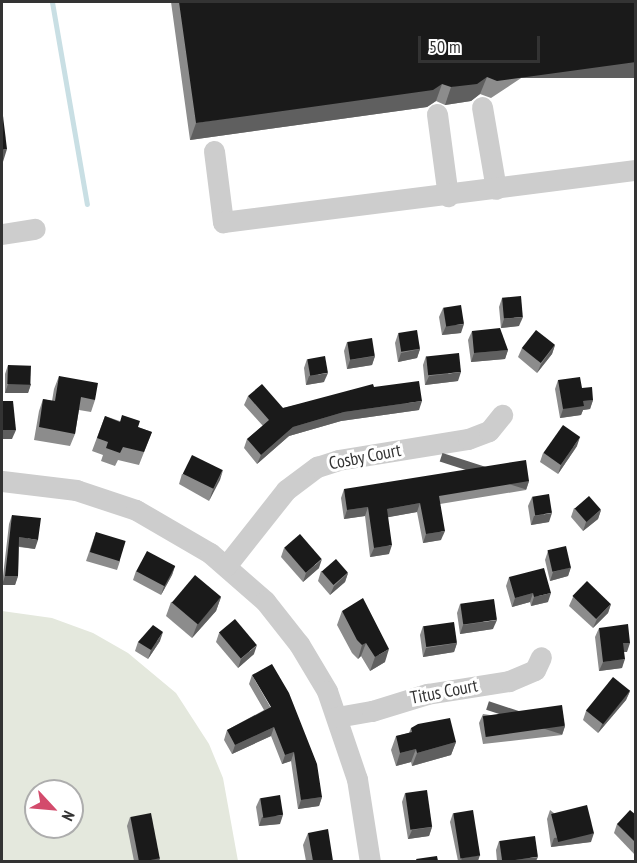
<!DOCTYPE html>
<html>
<head>
<meta charset="utf-8">
<style>
  body { margin:0 }
  #map { position:relative; width:637px; height:863px; overflow:hidden; background:#fff; font-family:"PT Sans Narrow",sans-serif }
  div>[style] { position:absolute }
  [style*='--x'] { left:calc(var(--x)*1px); top:calc(var(--y)*1px); width:calc(var(--w)*1px); rotate:calc(var(--a)*1deg) }
  .green>* { inset:0; background:#e4e8dd }
  .stream>* { height:5px; margin:-2.5px; padding:0 2.5px; transform-origin:2.5px; border-radius:2.5px; background:#c9dfe4 }
  .minor>* { height:21px; margin:-10.5px; padding:0 10.5px; transform-origin:10.5px; border-radius:10.5px; background:#cdcdcd }
  .wall>* { inset:0; background:#8c8c8c }
  .shaded-wall>* { inset:0; background:#5f5f5f; transform-origin:0 0 }
  .building>* { inset:0; background:#1a1a1a; transform-origin:0 0 }
  span { translate:-50% -50%; white-space:nowrap; text-align:center; line-height:1.15; -webkit-text-stroke:6px #fff; paint-order:stroke }
  .street-label { font-size:18px; color:#333 }
  .frame { position:absolute; inset:0; border:3px solid #333; pointer-events:none }
  .north { position:absolute; left:24px; top:779px; width:60px; height:60px; box-sizing:border-box; background:#fff; border:2px solid #adadad; border-radius:50%; rotate:116deg; font-size:16px; font-weight:700; line-height:24px; text-align:center; color:#333 }
  .north::after { content:''; display:block; margin:auto; width:21px; height:27px; background:#d34b6c; clip-path:polygon(50% 0,100% 100%,50% 72%,0 100%) }
  .scale { position:absolute; left:418px; top:36px; width:122px; height:27px; box-sizing:border-box; border:3px solid #333; border-top:0; padding-left:8px; font-size:18px; line-height:21px; white-space:nowrap; color:#333; -webkit-text-stroke:4px #fff; paint-order:stroke }
</style>
</head>
<body>
<div id="map">
  <div class="green">
    <div style="clip-path:polygon(evenodd,2px 611px,52px 618px,93px 633px,128px 653px,176px 693px,209px 744px,223px 778px,238px 861px,2px 862px,2px 611px,36px 791px,72px 791px,72px 827px,36px 827px,36px 791px)"></div>
  </div>
  <div class="stream">
    <div style="--x:52;--y:2;--w:205;--a:80.2"></div>
  </div>
  <div class="minor">
    <div style="--x:482;--y:107;--w:83;--a:80.3"></div>
    <div style="--x:437;--y:114;--w:83;--a:82.4"></div>
    <div style="--x:214;--y:151;--w:72;--a:82.8"></div>
    <div style="--x:223;--y:222;--w:416;--a:-7.2"></div>
    <div style="--x:2;--y:234;--w:33;--a:-9"></div>
    <div style="--x:2;--y:481;--w:75;--a:6.9"></div>
    <div style="--x:76;--y:490;--w:63;--a:18.4"></div>
    <div style="--x:136;--y:510;--w:86;--a:30.2"></div>
    <div style="--x:210;--y:553;--w:73;--a:41.1"></div>
    <div style="--x:265;--y:601;--w:55;--a:51.7"></div>
    <div style="--x:299;--y:644;--w:55;--a:59.2"></div>
    <div style="--x:327;--y:691;--w:93;--a:71.2"></div>
    <div style="--x:357;--y:779;--w:84;--a:81.1"></div>
    <div style="--x:226;--y:566;--w:97;--a:-51.7"></div>
    <div style="--x:286;--y:490;--w:39;--a:-37"></div>
    <div style="--x:317;--y:467;--w:22;--a:-18"></div>
    <div style="--x:338;--y:460;--w:132;--a:-9.2"></div>
    <div style="--x:468;--y:439;--w:22;--a:-21"></div>
    <div style="--x:489;--y:431;--w:21;--a:-51"></div>
    <div style="--x:337;--y:717;--w:36;--a:-10"></div>
    <div style="--x:372;--y:711;--w:58;--a:-17.2"></div>
    <div style="--x:427;--y:694;--w:83;--a:-9"></div>
    <div style="--x:509;--y:681;--w:28;--a:-23"></div>
    <div style="--x:535;--y:670;--w:14;--a:-65"></div>
  </div>
  <div class="wall">
    <div style="clip-path:polygon(171px 2px,636px 2px,491px 98px,480px 94px,471px 101px,445px 105px,436px 101px,427px 107px,190px 140px)"></div>
    <div style="clip-path:polygon(502px 298px,519px 326px,501px 328px,499px 307px)"></div>
    <div style="clip-path:polygon(443px 308px,461px 333px,442px 335px,439px 317px)"></div>
    <div style="clip-path:polygon(472px 331px,508px 350px,505px 359px,471px 362px,468px 340px)"></div>
    <div style="clip-path:polygon(398px 334px,420px 349px,417px 358px,398px 362px,395px 343px)"></div>
    <div style="clip-path:polygon(347px 342px,375px 356px,372px 365px,347px 369px,344px 351px)"></div>
    <div style="clip-path:polygon(555px 345px,552px 354px,537px 373px,518px 357px,522px 348px)"></div>
    <div style="clip-path:polygon(426px 356px,458px 381px,425px 385px,423px 365px)"></div>
    <div style="clip-path:polygon(307px 359px,324px 382px,306px 385px,304px 368px)"></div>
    <div style="clip-path:polygon(8px 365px,31px 384px,28px 393px,5px 393px,5px 374px)"></div>
    <div style="clip-path:polygon(59px 376px,95px 400px,91px 412px,79px 410px,75px 434px,70px 446px,34px 440px,39px 411px,43px 399px,52px 401px,54px 389px)"></div>
    <div style="clip-path:polygon(558px 380px,582px 388px,593px 400px,590px 409px,583px 410px,581px 415px,560px 418px,555px 389px)"></div>
    <div style="clip-path:polygon(374px 387px,419px 410px,341px 421px,289px 436px,257px 464px,244px 448px,247px 439px,263px 426px,244px 405px,248px 396px,283px 408px)"></div>
    <div style="clip-path:polygon(105px 416px,152px 432px,139px 465px,118px 460px,115px 466px,101px 461px,103px 455px,92px 451px)"></div>
    <div style="clip-path:polygon(577px 446px,558px 474px,540px 462px,543px 453px)"></div>
    <div style="clip-path:polygon(223px 470px,209px 501px,179px 484px,182px 474px)"></div>
    <div style="clip-path:polygon(529px 481px,526px 490px,440px 504px,441px 540px,423px 543px,417px 512px,388px 517px,389px 554px,370px 557px,365px 516px,344px 519px,341px 498px,344px 489px)"></div>
    <div style="clip-path:polygon(532px 497px,549px 522px,531px 525px,528px 506px)"></div>
    <div style="clip-path:polygon(574px 508px,601px 510px,598px 519px,583px 531px,571px 517px)"></div>
    <div style="clip-path:polygon(12px 515px,35px 549px,19px 547px,18px 576px,15px 585px,2px 585px,9px 524px)"></div>
    <div style="clip-path:polygon(96px 532px,120px 561px,117px 570px,86px 561px)"></div>
    <div style="clip-path:polygon(284px 548px,319px 568px,303px 582px,281px 557px)"></div>
    <div style="clip-path:polygon(548px 551px,571px 567px,568px 576px,550px 581px,545px 560px)"></div>
    <div style="clip-path:polygon(175px 566px,172px 575px,161px 595px,133px 580px,136px 571px)"></div>
    <div style="clip-path:polygon(321px 571px,348px 573px,345px 582px,330px 595px,318px 581px)"></div>
    <div style="clip-path:polygon(509px 577px,548px 602px,531px 606px,530px 602px,512px 607px,506px 586px)"></div>
    <div style="clip-path:polygon(221px 597px,216px 611px,192px 638px,166px 616px,171px 602px)"></div>
    <div style="clip-path:polygon(573px 597px,611px 604px,608px 613px,593px 628px,569px 606px)"></div>
    <div style="clip-path:polygon(460px 604px,493px 629px,460px 634px,457px 613px)"></div>
    <div style="clip-path:polygon(342px 611px,385px 662px,370px 671px,361px 656px,358px 659px,352px 653px,337px 625px)"></div>
    <div style="clip-path:polygon(423px 626px,457px 643px,454px 652px,423px 657px,420px 635px)"></div>
    <div style="clip-path:polygon(599px 628px,627px 652px,624px 652px,622px 668px,599px 671px,595px 637px)"></div>
    <div style="clip-path:polygon(219px 633px,254px 654px,238px 668px,216px 642px)"></div>
    <div style="clip-path:polygon(160px 641px,148px 659px,135px 651px,138px 642px)"></div>
    <div style="clip-path:polygon(252px 675px,322px 797px,319px 806px,298px 809px,291px 761px,282px 764px,271px 736px,232px 754px,224px 740px,227px 730px,264px 710px,249px 684px)"></div>
    <div style="clip-path:polygon(630px 691px,626px 700px,598px 733px,583px 720px,586px 711px)"></div>
    <div style="clip-path:polygon(483px 714px,565px 726px,562px 735px,483px 744px,479px 723px)"></div>
    <div style="clip-path:polygon(411px 728px,456px 742px,451px 755px,412px 766px,411px 762px,396px 766px,391px 750px,396px 736px,409px 733px)"></div>
    <div style="clip-path:polygon(405px 793px,432px 827px,429px 836px,408px 839px,402px 802px)"></div>
    <div style="clip-path:polygon(260px 798px,280px 824px,259px 826px,256px 807px)"></div>
    <div style="clip-path:polygon(550px 810px,591px 842px,551px 847px,547px 819px)"></div>
    <div style="clip-path:polygon(453px 813px,478px 861px,458px 861px,450px 822px)"></div>
    <div style="clip-path:polygon(636px 815px,636px 856px,614px 833px,617px 824px)"></div>
    <div style="clip-path:polygon(130px 817px,160px 858px,159px 861px,134px 861px,127px 826px)"></div>
    <div style="clip-path:polygon(308px 833px,333px 861px,306px 861px,303px 845px)"></div>
    <div style="clip-path:polygon(499px 841px,536px 861px,497px 861px,496px 850px)"></div>
  </div>
  <div class="shaded-wall">
    <div style="left:636px;top:62px;width:16px;height:140px;rotate:90deg"></div>
    <div style="clip-path:polygon(487px 77px,480px 94px,471px 101px,445px 105px,451px 87px)"></div>
    <div style="clip-path:polygon(442px 84px,436px 101px,427px 107px,190px 140px,196px 123px)"></div>
    <div style="clip-path:polygon(7px 149px,2px 165px,2px 150px)"></div>
    <div style="clip-path:polygon(523px 317px,519px 326px,501px 328px,504px 319px)"></div>
    <div style="clip-path:polygon(464px 324px,461px 333px,442px 335px,446px 326px)"></div>
    <div style="clip-path:polygon(555px 345px,552px 354px,537px 373px,541px 364px)"></div>
    <div style="clip-path:polygon(420px 349px,417px 358px,398px 362px,401px 353px)"></div>
    <div style="clip-path:polygon(508px 350px,505px 359px,471px 362px,474px 353px)"></div>
    <div style="clip-path:polygon(375px 356px,372px 365px,347px 369px,350px 360px)"></div>
    <div style="clip-path:polygon(461px 372px,458px 381px,425px 385px,429px 376px)"></div>
    <div style="clip-path:polygon(328px 373px,324px 382px,306px 385px,309px 376px)"></div>
    <div style="clip-path:polygon(8px 384px,31px 384px,28px 393px,5px 393px)"></div>
    <div style="clip-path:polygon(593px 400px,590px 409px,583px 410px,581px 415px,560px 418px,563px 409px,583px 401px)"></div>
    <div style="clip-path:polygon(422px 401px,419px 410px,341px 421px,289px 436px,257px 464px,261px 455px,293px 427px,344px 412px)"></div>
    <div style="clip-path:polygon(2px 430px,16px 430px,12px 439px,2px 439px)"></div>
    <div style="clip-path:polygon(580px 437px,577px 446px,558px 474px,561px 465px)"></div>
    <div style="clip-path:polygon(223px 470px,220px 480px,209px 501px,212px 492px)"></div>
    <div style="left:529px;top:481px;width:9px;height:91px;rotate:108deg"></div>
    <div style="clip-path:polygon(420px 503px,417px 512px,384px 518px,387px 509px)"></div>
    <div style="clip-path:polygon(368px 507px,365px 516px,344px 519px,347px 510px)"></div>
    <div style="clip-path:polygon(601px 510px,598px 519px,583px 531px,586px 522px)"></div>
    <div style="clip-path:polygon(552px 513px,549px 522px,531px 525px,534px 516px)"></div>
    <div style="clip-path:polygon(445px 531px,441px 540px,423px 543px,426px 534px)"></div>
    <div style="clip-path:polygon(19px 537px,38px 540px,35px 549px,16px 546px)"></div>
    <div style="clip-path:polygon(392px 545px,389px 554px,370px 557px,374px 548px)"></div>
    <div style="clip-path:polygon(322px 559px,319px 568px,303px 582px,306px 573px)"></div>
    <div style="clip-path:polygon(175px 566px,172px 575px,161px 595px,164px 586px)"></div>
    <div style="clip-path:polygon(571px 567px,568px 576px,550px 581px,553px 572px)"></div>
    <div style="clip-path:polygon(348px 573px,345px 582px,330px 595px,334px 586px)"></div>
    <div style="clip-path:polygon(5px 576px,18px 576px,15px 585px,2px 585px)"></div>
    <div style="clip-path:polygon(533px 593px,530px 602px,512px 607px,515px 598px)"></div>
    <div style="clip-path:polygon(551px 593px,548px 602px,531px 606px,534px 597px)"></div>
    <div style="clip-path:polygon(221px 597px,216px 611px,192px 638px,197px 625px)"></div>
    <div style="clip-path:polygon(611px 604px,608px 613px,593px 628px,597px 619px)"></div>
    <div style="clip-path:polygon(497px 620px,493px 629px,460px 634px,463px 625px)"></div>
    <div style="clip-path:polygon(163px 632px,160px 641px,148px 659px,151px 650px)"></div>
    <div style="clip-path:polygon(366px 643px,361px 656px,358px 659px,362px 645px)"></div>
    <div style="clip-path:polygon(457px 643px,454px 652px,423px 657px,426px 648px)"></div>
    <div style="clip-path:polygon(623px 643px,630px 643px,627px 652px,620px 652px)"></div>
    <div style="clip-path:polygon(257px 645px,254px 654px,238px 668px,241px 659px)"></div>
    <div style="clip-path:polygon(389px 649px,385px 662px,370px 671px,375px 657px)"></div>
    <div style="clip-path:polygon(625px 659px,622px 668px,599px 671px,603px 662px)"></div>
    <div style="clip-path:polygon(630px 691px,626px 700px,598px 733px,602px 724px)"></div>
    <div style="left:565px;top:726px;width:9px;height:80px;rotate:108deg"></div>
    <div style="clip-path:polygon(274px 727px,271px 736px,232px 754px,235px 745px)"></div>
    <div style="clip-path:polygon(456px 742px,451px 755px,412px 766px,417px 753px)"></div>
    <div style="clip-path:polygon(416px 749px,411px 762px,396px 766px,400px 753px)"></div>
    <div style="clip-path:polygon(294px 752px,291px 761px,282px 764px,285px 755px)"></div>
    <div style="clip-path:polygon(322px 797px,319px 806px,298px 809px,301px 800px)"></div>
    <div style="clip-path:polygon(283px 815px,280px 824px,259px 826px,262px 817px)"></div>
    <div style="clip-path:polygon(432px 827px,429px 836px,408px 839px,412px 830px)"></div>
    <div style="clip-path:polygon(594px 833px,591px 842px,551px 847px,554px 838px)"></div>
    <div style="clip-path:polygon(480px 855px,478px 861px,461px 861px,462px 858px)"></div>
    <div style="clip-path:polygon(538px 857px,536px 861px,505px 861px)"></div>
    <div style="clip-path:polygon(160px 858px,159px 861px,142px 861px)"></div>
  </div>
  <div class="building">
    <div style="clip-path:polygon(179px 2px,636px 2px,636px 62px,497px 81px,487px 77px,477px 84px,451px 87px,442px 84px,433px 90px,196px 123px)"></div>
    <div style="clip-path:polygon(2px 108px,7px 149px,2px 150px)"></div>
    <div style="left:521px;top:296px;width:21px;height:19px;rotate:85deg"></div>
    <div style="left:461px;top:305px;width:19px;height:18px;rotate:81deg"></div>
    <div style="clip-path:polygon(500px 328px,508px 350px,474px 353px,472px 331px)"></div>
    <div style="left:417px;top:330px;width:19px;height:19px;rotate:81deg"></div>
    <div style="left:536px;top:330px;width:24px;height:23px;rotate:38deg"></div>
    <div style="left:372px;top:338px;width:18px;height:25px;rotate:81deg"></div>
    <div style="left:459px;top:353px;width:19px;height:33px;rotate:84deg"></div>
    <div style="left:325px;top:356px;width:17px;height:18px;rotate:80deg"></div>
    <div style="left:8px;top:365px;width:23px;height:19px;rotate:2deg"></div>
    <div style="clip-path:polygon(59px 376px,98px 383px,95px 400px,81px 397px,75px 434px,39px 427px,43px 399px,55px 401px)"></div>
    <div style="clip-path:polygon(580px 377px,582px 388px,592px 387px,593px 400px,583px 401px,584px 406px,563px 409px,558px 380px)"></div>
    <div style="clip-path:polygon(419px 381px,422px 401px,344px 412px,293px 427px,261px 455px,247px 439px,269px 420px,248px 396px,262px 384px,283px 408px,373px 384px,374px 387px)"></div>
    <div style="clip-path:polygon(2px 401px,13px 401px,16px 430px,2px 430px)"></div>
    <div style="clip-path:polygon(122px 415px,140px 421px,138px 427px,152px 432px,144px 452px,123px 447px,120px 453px,106px 448px,108px 442px,97px 438px,105px 416px,120px 422px)"></div>
    <div style="left:563px;top:425px;width:21px;height:34px;rotate:35deg"></div>
    <div style="left:192px;top:455px;width:34px;height:21px;rotate:26deg"></div>
    <div style="clip-path:polygon(526px 460px,529px 481px,439px 496px,445px 531px,426px 534px,420px 503px,387px 509px,392px 545px,374px 548px,368px 507px,347px 510px,344px 489px)"></div>
    <div style="left:549px;top:494px;width:19px;height:17px;rotate:81deg"></div>
    <div style="left:589px;top:496px;width:18px;height:19px;rotate:49deg"></div>
    <div style="clip-path:polygon(12px 515px,41px 518px,38px 540px,19px 537px,18px 576px,5px 576px)"></div>
    <div style="left:96px;top:532px;width:31px;height:21px;rotate:17deg"></div>
    <div style="left:300px;top:534px;width:33px;height:21px;rotate:49deg"></div>
    <div style="left:566px;top:546px;width:22px;height:19px;rotate:77deg"></div>
    <div style="left:147px;top:551px;width:32px;height:23px;rotate:28deg"></div>
    <div style="left:336px;top:559px;width:18px;height:19px;rotate:49deg"></div>
    <div style="clip-path:polygon(544px 568px,551px 593px,534px 597px,533px 593px,515px 598px,509px 577px)"></div>
    <div style="left:195px;top:575px;width:34px;height:36px;rotate:40deg"></div>
    <div style="left:587px;top:581px;width:33px;height:21px;rotate:44deg"></div>
    <div style="clip-path:polygon(363px 598px,389px 649px,375px 657px,366px 643px,362px 645px,357px 640px,342px 611px)"></div>
    <div style="left:494px;top:599px;width:21px;height:34px;rotate:82deg"></div>
    <div style="left:235px;top:619px;width:34px;height:21px;rotate:50deg"></div>
    <div style="left:454px;top:622px;width:21px;height:31px;rotate:82deg"></div>
    <div style="clip-path:polygon(628px 624px,630px 643px,623px 643px,625px 659px,603px 662px,599px 628px)"></div>
    <div style="clip-path:polygon(153px 625px,163px 632px,151px 650px,138px 642px)"></div>
    <div style="clip-path:polygon(272px 664px,289px 693px,317px 764px,322px 797px,301px 800px,294px 752px,285px 755px,274px 727px,235px 745px,227px 730px,271px 707px,252px 675px)"></div>
    <div style="left:613px;top:677px;width:22px;height:43px;rotate:39deg"></div>
    <div style="left:562px;top:705px;width:21px;height:80px;rotate:82deg"></div>
    <div style="clip-path:polygon(450px 718px,456px 742px,417px 753px,416px 749px,400px 753px,396px 736px,412px 732px,411px 728px,418px 724px)"></div>
    <div style="left:427px;top:790px;width:37px;height:22px;rotate:82deg"></div>
    <div style="left:280px;top:795px;width:20px;height:20px;rotate:81deg"></div>
    <div style="left:587px;top:805px;width:29px;height:37px;rotate:76deg"></div>
    <div style="left:473px;top:810px;width:46px;height:20px;rotate:81deg"></div>
    <div style="clip-path:polygon(630px 810px,636px 815px,636px 843px,617px 824px)"></div>
    <div style="left:151px;top:813px;width:46px;height:21px;rotate:79deg"></div>
    <div style="clip-path:polygon(328px 829px,333px 861px,313px 861px,308px 833px)"></div>
    <div style="left:535px;top:836px;width:21px;height:36px;rotate:82deg"></div>
    <div style="clip-path:polygon(437px 856px,438px 861px,417px 861px,416px 859px)"></div>
  </div>
  <div class="street-label">
    <span style="left:365px;top:457px;rotate:-11deg">Cosby Court</span>
    <span style="left:444px;top:692px;rotate:-11deg">Titus Court</span>
  </div>
  <div class="frame"></div>
  <div class="north">N</div>
  <div class="scale">50 m</div>
</div>
</body>
</html>
